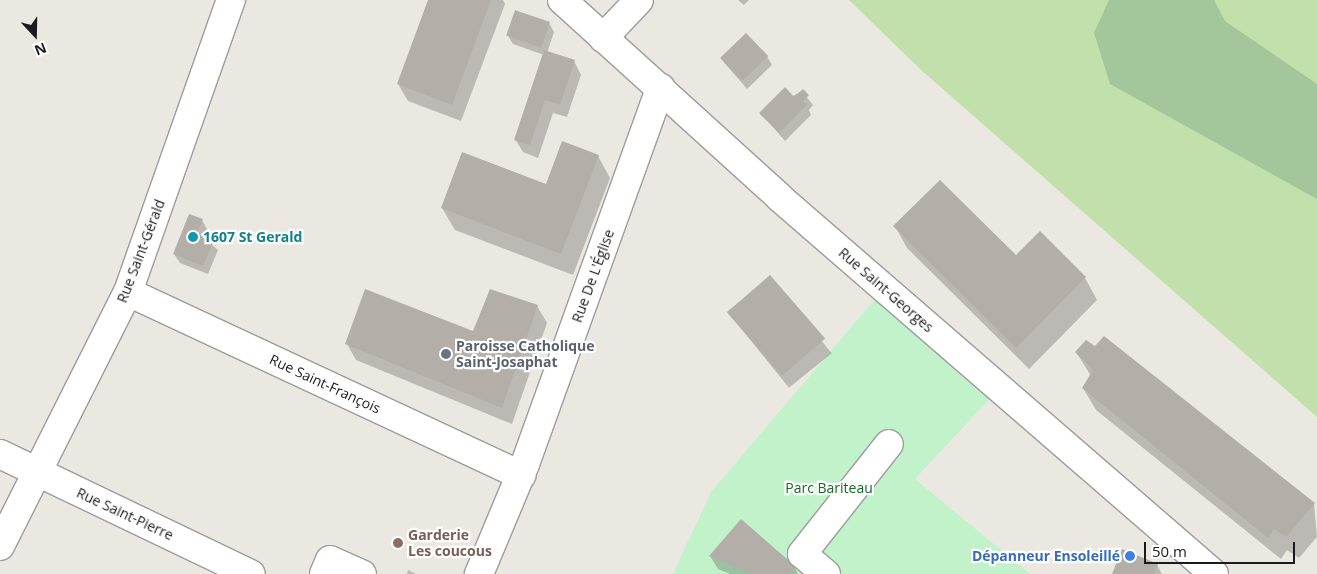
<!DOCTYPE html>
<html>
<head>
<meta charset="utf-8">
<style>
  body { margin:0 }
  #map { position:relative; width:1317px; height:574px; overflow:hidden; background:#ebe8e1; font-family:"Open Sans",sans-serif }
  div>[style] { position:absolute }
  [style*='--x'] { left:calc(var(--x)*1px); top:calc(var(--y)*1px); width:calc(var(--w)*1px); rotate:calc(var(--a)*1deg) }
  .grass>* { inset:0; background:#c2e0ac }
  .forest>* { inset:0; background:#a4c69b }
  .park>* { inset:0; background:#c2f2c9 }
  .shadow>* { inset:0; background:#0003; transform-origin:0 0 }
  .building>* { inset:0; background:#b4aea8; transform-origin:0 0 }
  .roads { filter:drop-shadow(1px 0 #9c9c9c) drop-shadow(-1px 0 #9c9c9c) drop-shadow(0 1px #9c9c9c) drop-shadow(0 -1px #9c9c9c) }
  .minor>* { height:28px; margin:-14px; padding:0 14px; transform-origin:14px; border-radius:14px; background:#fff }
  .dots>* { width:14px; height:14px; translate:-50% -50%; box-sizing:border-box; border:2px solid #fff; border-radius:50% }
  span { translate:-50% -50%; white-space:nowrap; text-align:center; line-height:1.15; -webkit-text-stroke:4.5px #fff; paint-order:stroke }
  .culture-label { font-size:14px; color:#0d838f; font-weight:700 }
  .left { translate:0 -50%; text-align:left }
  .street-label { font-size:14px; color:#1b1b1b }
  .worship-label { font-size:14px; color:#5b616d; font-weight:700 }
  .park-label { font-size:14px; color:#176a24 }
  .education-label { font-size:14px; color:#785e54; font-weight:700 }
  .shop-label { font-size:14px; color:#366cbe; font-weight:700 }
  .right { translate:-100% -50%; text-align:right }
  .north { position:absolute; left:10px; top:10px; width:50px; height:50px; -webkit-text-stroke:4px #fff; paint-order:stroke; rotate:159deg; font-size:14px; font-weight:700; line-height:20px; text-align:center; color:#1b1b1b }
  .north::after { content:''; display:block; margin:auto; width:18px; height:22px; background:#1b1b1b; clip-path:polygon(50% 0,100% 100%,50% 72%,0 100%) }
  .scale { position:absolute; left:1144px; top:542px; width:151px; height:22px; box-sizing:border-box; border:2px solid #1b1b1b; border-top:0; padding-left:6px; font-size:15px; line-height:18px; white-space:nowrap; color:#1b1b1b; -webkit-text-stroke:4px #fff; paint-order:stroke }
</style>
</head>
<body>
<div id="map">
  <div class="grass">
    <div style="clip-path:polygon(849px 0,1317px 0,1317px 417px,920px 69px)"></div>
  </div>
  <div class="forest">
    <div style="clip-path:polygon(1109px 0,1214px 0,1225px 21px,1317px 84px,1317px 199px,1110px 84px,1094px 33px)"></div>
  </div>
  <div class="park">
    <div style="clip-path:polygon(882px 291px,995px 393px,915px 479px,1030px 574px,673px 574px,711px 492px)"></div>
  </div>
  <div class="shadow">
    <div style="clip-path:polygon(430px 0,503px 0,505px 4px,461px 121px,408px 101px,398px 84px)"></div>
    <div style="clip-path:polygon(738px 0,749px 0,744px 5px)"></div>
    <div style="clip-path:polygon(549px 23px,554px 32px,547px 53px,574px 61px,581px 75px,567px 117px,553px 113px,538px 158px,523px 152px,515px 139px,544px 55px,513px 44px,508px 36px)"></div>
    <div style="clip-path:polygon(767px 56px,772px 65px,747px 89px,721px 59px)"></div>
    <div style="clip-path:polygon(802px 91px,813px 105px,809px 110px,811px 115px,785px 141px,761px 113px)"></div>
    <div style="clip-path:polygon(598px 156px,610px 178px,573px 275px,455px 230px,442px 208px,546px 186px)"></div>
    <div style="clip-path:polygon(202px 220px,207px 229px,203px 237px,218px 250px,208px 274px,180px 263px,174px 254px)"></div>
    <div style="clip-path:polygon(895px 226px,1085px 278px,1097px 300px,1029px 369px,907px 248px)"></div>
    <div style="left:770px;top:277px;width:98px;height:55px;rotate:51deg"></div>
    <div style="clip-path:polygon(537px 306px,547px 323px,512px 424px,356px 360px,347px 344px,474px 333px)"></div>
    <div style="clip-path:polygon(1096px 347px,1314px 504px,1317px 537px,1299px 558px,1287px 550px,1281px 559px,1096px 410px,1083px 388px,1091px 376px,1076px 352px)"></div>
    <div style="clip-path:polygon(710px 556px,795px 568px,798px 574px,730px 574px,718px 569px)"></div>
    <div style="clip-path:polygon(1157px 565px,1162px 574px,1113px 574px)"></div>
    <div style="clip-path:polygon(408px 570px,416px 574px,407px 574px)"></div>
  </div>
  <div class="building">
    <div style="clip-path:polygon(428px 0,491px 0,452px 105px,397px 84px)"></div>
    <div style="left:515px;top:10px;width:37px;height:27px;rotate:19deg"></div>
    <div style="left:746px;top:33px;width:32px;height:36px;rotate:46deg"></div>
    <div style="clip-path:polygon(544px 50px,575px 60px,560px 105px,545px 100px,530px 145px,514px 140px)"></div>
    <div style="clip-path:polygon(785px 87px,794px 97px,803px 89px,809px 95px,803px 101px,807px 105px,779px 133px,759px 113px)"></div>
    <div style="clip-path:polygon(562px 141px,599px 155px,561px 254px,441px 208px,462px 152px,546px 184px)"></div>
    <div style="clip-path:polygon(940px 180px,1016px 255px,1040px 231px,1086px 277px,1016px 348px,893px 226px)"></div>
    <div style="clip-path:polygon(189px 214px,203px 219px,197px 233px,214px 240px,203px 266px,173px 254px)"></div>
    <div style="left:770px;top:275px;width:84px;height:57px;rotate:49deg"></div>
    <div style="clip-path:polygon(365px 289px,473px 331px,490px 289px,538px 305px,502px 408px,345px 344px)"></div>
    <div style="clip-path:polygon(1104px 336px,1315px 503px,1286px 537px,1274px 529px,1268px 538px,1082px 388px,1093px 370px,1075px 352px,1086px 340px,1095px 346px)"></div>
    <div style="clip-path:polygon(741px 519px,796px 567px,789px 574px,752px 574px,709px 556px)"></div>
    <div style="clip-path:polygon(1122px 549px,1158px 564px,1154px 574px,1112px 574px)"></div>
  </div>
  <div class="roads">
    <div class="minor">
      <div style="--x:562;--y:0;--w:294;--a:42.2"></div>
      <div style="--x:780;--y:198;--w:574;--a:40.9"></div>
      <div style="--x:603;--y:38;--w:52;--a:-46.5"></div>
      <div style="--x:128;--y:292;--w:434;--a:25"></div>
      <div style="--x:0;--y:454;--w:278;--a:25.6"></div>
      <div style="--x:0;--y:546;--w:284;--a:-63.3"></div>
      <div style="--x:128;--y:292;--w:310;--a:-70.6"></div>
      <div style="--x:324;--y:574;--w:15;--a:-67"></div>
      <div style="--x:330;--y:560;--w:35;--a:24"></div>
      <div style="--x:479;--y:574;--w:119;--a:-67.3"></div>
      <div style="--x:525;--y:464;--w:400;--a:-70.2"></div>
      <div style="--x:826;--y:574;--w:31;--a:-140"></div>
      <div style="--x:802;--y:554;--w:140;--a:-51.7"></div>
    </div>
  </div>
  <div class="dots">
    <div style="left:193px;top:237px;background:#0f9aa8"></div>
    <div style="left:446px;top:354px;background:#6b7280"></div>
    <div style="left:398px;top:543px;background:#8d6e63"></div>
    <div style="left:1130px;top:556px;background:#3f7fe0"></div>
  </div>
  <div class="culture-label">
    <span class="left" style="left:203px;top:237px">1607 St Gerald</span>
  </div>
  <div class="street-label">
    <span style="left:141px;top:251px;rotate:-69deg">Rue Saint-Gérald</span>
    <span style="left:593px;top:276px;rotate:-70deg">Rue De L'Église</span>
    <span style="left:886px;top:290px;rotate:41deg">Rue Saint-Georges</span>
    <span style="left:325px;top:384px;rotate:25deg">Rue Saint-François</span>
    <span style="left:125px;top:514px;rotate:25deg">Rue Saint-Pierre</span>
  </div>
  <div class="worship-label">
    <span class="left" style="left:456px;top:354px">Paroisse Catholique<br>Saint-Josaphat</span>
  </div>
  <div class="park-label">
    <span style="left:829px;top:488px">Parc Bariteau</span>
  </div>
  <div class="education-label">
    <span class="left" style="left:408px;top:543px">Garderie<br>Les coucous</span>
  </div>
  <div class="shop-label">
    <span class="right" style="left:1120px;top:556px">Dépanneur Ensoleillé</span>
  </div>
  <div class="north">N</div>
  <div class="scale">50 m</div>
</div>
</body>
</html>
